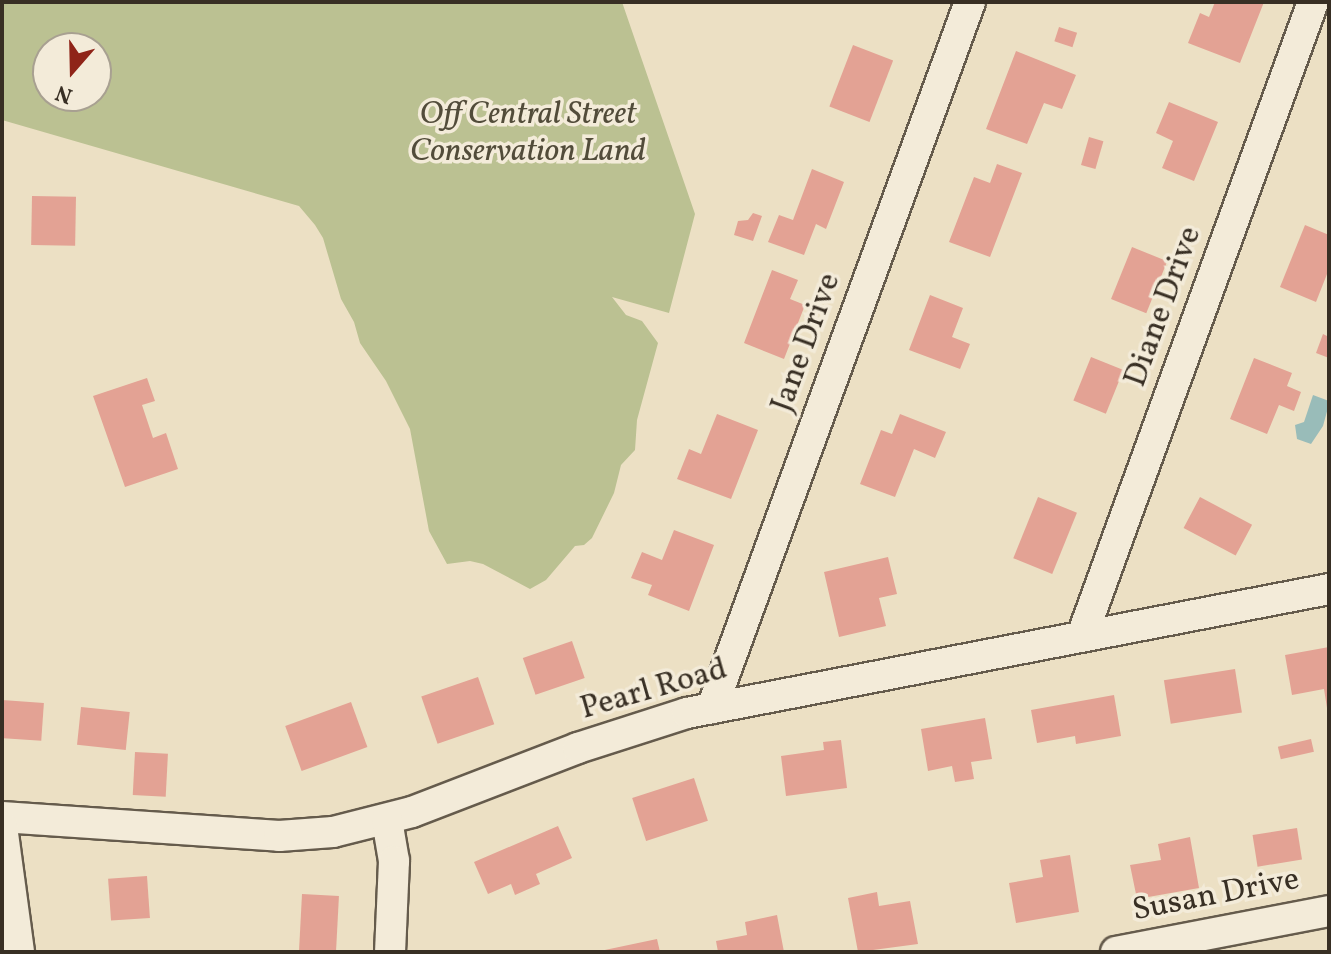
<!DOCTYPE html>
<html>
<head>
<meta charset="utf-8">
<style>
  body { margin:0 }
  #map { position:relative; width:1331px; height:954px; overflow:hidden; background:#ece0c4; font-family:Vollkorn,serif }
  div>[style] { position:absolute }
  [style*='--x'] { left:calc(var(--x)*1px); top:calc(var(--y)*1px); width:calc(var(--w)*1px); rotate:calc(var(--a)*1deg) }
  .green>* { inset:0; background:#bbc192 }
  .water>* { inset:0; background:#99bcb9 }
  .building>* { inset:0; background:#e3a294; transform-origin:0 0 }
  .roads { filter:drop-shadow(2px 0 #655b4c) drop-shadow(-2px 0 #655b4c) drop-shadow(0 2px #655b4c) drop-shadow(0 -2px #655b4c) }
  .minor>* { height:30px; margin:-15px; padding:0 15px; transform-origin:15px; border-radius:15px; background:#f3ebd9 }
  span { translate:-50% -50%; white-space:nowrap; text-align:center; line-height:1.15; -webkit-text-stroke:7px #f3ebd9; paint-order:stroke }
  .park-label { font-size:32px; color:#524c3a; font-style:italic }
  .street-label { font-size:32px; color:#382f24 }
  .frame { position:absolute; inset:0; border:4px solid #382f24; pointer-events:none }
  .north { position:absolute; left:32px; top:32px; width:80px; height:80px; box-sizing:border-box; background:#f3ebd9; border:2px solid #a8a091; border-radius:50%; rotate:200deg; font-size:22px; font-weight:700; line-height:32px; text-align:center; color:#382f24 }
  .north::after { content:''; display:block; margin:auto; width:28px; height:36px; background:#8f2418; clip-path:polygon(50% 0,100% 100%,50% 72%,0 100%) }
</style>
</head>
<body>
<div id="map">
  <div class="green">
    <div style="clip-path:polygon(evenodd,2px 2px,622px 2px,695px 214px,669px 313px,612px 297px,626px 315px,642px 321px,658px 343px,637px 420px,635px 450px,621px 465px,614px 493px,592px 538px,584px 545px,575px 546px,546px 580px,530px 589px,483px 564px,470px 561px,447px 564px,429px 531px,410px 429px,386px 381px,360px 343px,354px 322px,341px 299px,323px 238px,315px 225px,299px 206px,2px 120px,2px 2px,48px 48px,96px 48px,96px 96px,48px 96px,48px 48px)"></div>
  </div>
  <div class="water">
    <div style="clip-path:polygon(1313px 395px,1329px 401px,1329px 404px,1323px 426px,1311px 444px,1297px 439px,1295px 425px,1304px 422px)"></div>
  </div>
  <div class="building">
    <div style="clip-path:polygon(1215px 2px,1264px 2px,1240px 63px,1188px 43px,1200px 13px,1209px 17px)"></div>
    <div style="left:1059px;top:27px;width:19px;height:15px;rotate:18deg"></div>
    <div style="left:853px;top:45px;width:43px;height:66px;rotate:21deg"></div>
    <div style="clip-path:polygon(1016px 51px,1076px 75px,1062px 109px,1044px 103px,1027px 144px,986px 129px)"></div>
    <div style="clip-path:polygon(1169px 102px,1218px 122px,1194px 181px,1162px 168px,1173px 141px,1156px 133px)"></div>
    <div style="left:1089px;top:137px;width:15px;height:29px;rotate:16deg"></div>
    <div style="clip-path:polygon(997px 164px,1022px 173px,990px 257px,949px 242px,974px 177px,990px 183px)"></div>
    <div style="clip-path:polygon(812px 169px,844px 182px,826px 229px,816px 224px,804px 255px,768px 242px,779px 215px,793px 220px)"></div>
    <div style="left:32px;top:196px;width:44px;height:49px;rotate:1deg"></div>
    <div style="clip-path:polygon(753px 213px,762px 216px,753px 241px,734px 235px,738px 221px,748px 220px)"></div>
    <div style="clip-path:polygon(1305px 225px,1329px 235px,1329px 269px,1316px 302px,1280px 287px)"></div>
    <div style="left:1132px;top:247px;width:38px;height:56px;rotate:22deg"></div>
    <div style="clip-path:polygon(772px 270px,798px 280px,790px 299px,805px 305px,784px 359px,744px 343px)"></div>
    <div style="clip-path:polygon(930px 295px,963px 308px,952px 337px,970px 344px,960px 369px,909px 350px)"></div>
    <div style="clip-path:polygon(1323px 334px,1329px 337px,1329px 358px,1316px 353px)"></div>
    <div style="left:1091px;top:357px;width:35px;height:47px;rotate:22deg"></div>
    <div style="clip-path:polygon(1254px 358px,1292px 373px,1287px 386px,1301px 392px,1294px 411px,1279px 405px,1267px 434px,1230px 419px)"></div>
    <div style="clip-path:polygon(147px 378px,155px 401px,142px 405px,153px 438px,166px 433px,178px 469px,125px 487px,93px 396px)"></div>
    <div style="clip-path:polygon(717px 414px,758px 430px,731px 499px,677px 479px,689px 449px,701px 454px)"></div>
    <div style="clip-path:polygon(900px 414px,946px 432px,935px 458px,914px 449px,895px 497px,860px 484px,881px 430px,892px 434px)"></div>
    <div style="left:1038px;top:497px;width:42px;height:66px;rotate:22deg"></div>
    <div style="left:1200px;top:497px;width:59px;height:35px;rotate:28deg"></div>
    <div style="clip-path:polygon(674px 530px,714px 545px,689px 611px,648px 595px,652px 585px,631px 578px,642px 552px,662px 560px)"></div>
    <div style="clip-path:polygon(888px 557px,897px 594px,879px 598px,886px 626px,839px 637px,824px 572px)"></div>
    <div style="left:572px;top:641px;width:39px;height:52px;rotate:71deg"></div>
    <div style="clip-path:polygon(1329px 647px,1329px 708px,1327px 708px,1324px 689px,1292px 695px,1285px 655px)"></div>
    <div style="left:1235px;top:669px;width:44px;height:72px;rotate:81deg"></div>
    <div style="left:478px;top:677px;width:50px;height:60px;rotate:71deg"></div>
    <div style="clip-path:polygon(1114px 695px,1121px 736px,1076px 744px,1075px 736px,1037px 743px,1031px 710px)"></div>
    <div style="left:2px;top:700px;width:42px;height:38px;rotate:4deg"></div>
    <div style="left:351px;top:702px;width:48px;height:70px;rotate:70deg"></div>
    <div style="left:81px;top:707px;width:49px;height:38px;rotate:6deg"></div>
    <div style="clip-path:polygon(985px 718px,992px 759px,971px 762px,974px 779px,955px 782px,952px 766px,928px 771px,921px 729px)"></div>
    <div style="left:1311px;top:739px;width:13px;height:34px;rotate:77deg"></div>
    <div style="clip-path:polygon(841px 740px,847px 788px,786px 796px,781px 756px,824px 750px,823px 742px)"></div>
    <div style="left:135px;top:752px;width:33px;height:43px;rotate:3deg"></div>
    <div style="left:694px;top:778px;width:45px;height:65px;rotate:72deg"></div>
    <div style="clip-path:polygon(558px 826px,572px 858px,536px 874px,540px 884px,515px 895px,511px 884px,488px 894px,474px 862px)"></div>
    <div style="left:1297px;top:828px;width:32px;height:45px;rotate:81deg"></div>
    <div style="clip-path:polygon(1190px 837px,1199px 888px,1137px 899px,1130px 865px,1161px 860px,1158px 844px)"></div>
    <div style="clip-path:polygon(1070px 855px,1079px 912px,1016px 923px,1009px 883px,1043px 877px,1040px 860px)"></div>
    <div style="left:147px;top:876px;width:42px;height:39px;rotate:86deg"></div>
    <div style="clip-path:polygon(877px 892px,879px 906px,910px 901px,918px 944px,858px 952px,848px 898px)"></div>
    <div style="left:302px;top:894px;width:37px;height:58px;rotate:3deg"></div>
    <div style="clip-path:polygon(777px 915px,784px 952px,718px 952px,716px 941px,747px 935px,745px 922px)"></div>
    <div style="clip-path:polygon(657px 939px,660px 952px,600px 952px,600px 951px)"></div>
  </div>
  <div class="roads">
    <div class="minor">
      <div style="--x:1082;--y:636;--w:675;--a:-69.98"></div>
      <div style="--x:712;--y:708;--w:752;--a:-69.93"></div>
      <div style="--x:2;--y:817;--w:278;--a:3.9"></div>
      <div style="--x:279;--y:836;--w:54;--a:-4.2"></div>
      <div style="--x:333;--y:832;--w:81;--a:-14.2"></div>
      <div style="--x:412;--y:812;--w:178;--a:-21.1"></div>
      <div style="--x:578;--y:748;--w:114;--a:-17.8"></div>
      <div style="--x:687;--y:713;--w:654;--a:-10.93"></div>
      <div style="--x:387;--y:820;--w:42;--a:80.3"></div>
      <div style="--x:394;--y:861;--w:91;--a:92.5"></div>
      <div style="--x:2;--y:826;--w:127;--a:82.3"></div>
      <div style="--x:1116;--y:952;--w:217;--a:-10.9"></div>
    </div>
  </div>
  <div class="park-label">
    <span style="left:528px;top:134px">Off Central Street<br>Conservation Land</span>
  </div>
  <div class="street-label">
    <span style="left:1164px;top:307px;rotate:-70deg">Diane Drive</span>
    <span style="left:807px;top:343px;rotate:-70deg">Jane Drive</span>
    <span style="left:654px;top:690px;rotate:-16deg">Pearl Road</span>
    <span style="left:1216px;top:896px;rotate:-11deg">Susan Drive</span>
  </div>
  <div class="frame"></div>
  <div class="north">N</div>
</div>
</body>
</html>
